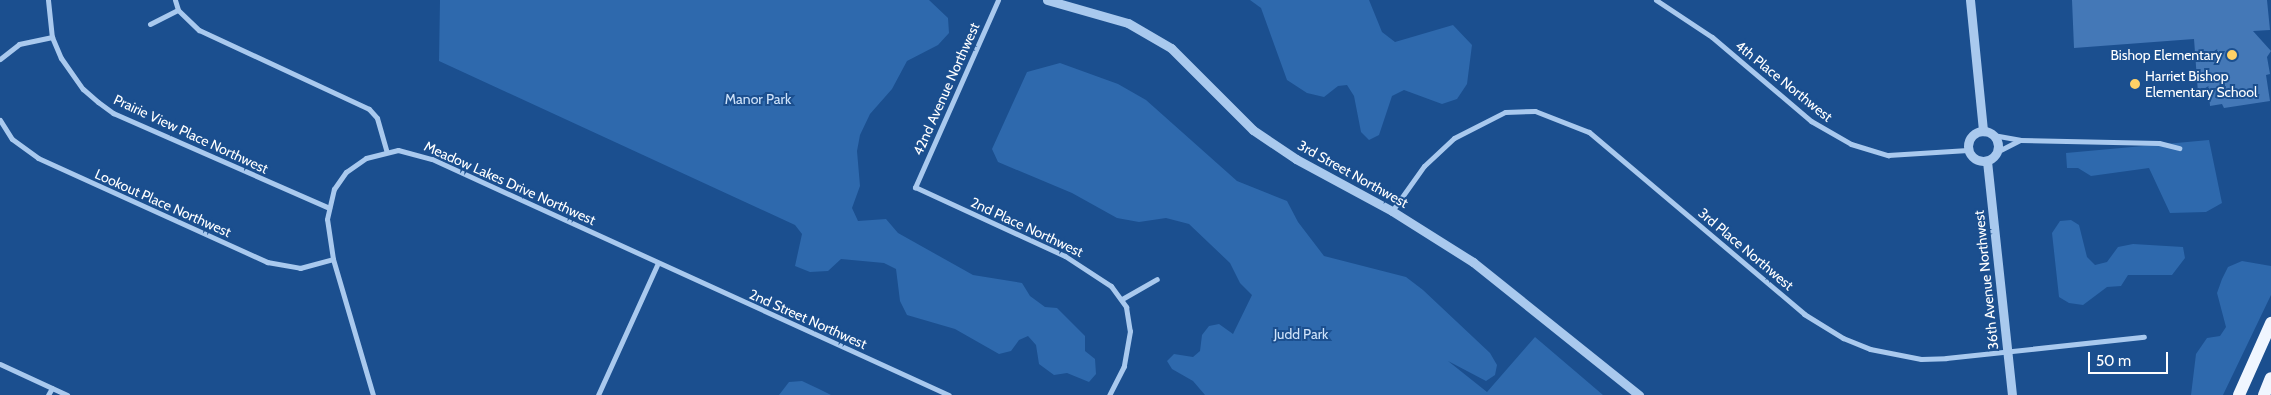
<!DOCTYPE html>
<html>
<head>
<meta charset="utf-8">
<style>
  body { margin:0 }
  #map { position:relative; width:2271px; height:395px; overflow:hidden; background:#1b4f8f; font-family:Cabin,sans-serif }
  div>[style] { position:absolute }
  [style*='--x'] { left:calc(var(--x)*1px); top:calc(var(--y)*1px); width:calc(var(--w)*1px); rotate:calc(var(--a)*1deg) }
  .green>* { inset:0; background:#2e69ad }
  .building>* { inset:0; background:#4478b7 }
  .minor>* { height:5px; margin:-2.5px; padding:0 2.5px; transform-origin:2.5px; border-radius:2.5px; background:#a9c9ee }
  .tertiary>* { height:9px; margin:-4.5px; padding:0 4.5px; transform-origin:4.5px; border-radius:4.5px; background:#a9c9ee }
  .tertiary>.ring { margin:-4.5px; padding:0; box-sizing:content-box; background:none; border:9px solid #a9c9ee; border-radius:50% }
  .primary>* { height:12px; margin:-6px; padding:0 6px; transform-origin:6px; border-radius:6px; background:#f0f6ff }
  .dots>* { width:14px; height:14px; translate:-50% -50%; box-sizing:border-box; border:2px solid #1b4f8f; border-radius:50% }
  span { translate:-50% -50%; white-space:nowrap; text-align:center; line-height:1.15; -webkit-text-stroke:4px #1b4f8f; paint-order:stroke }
  .poi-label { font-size:14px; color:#fff }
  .right { translate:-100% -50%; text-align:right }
  .left { translate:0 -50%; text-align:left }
  .street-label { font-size:14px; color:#fff }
  .park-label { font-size:14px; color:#cfe3fa }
  .scale { position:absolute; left:2088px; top:352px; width:80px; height:22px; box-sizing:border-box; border:2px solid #fff; border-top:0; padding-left:6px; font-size:15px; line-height:18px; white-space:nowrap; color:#fff; -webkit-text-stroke:4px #1b4f8f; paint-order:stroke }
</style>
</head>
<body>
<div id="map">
  <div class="green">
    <div style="clip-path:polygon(440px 0,929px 0,948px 18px,949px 33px,938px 45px,907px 61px,892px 89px,870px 114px,860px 135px,857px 151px,860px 186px,852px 208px,858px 221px,886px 219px,898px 233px,973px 275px,1022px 283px,1030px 296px,1045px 307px,1057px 308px,1085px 336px,1085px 351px,1095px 359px,1096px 374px,1089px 382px,1067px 373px,1054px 375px,1039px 364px,1036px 345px,1028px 336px,1019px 340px,1011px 351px,999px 354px,955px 329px,907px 315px,900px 301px,896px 269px,884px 263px,841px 259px,828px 271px,810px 272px,795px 266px,802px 234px,795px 225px,439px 61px)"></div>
    <div style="clip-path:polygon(1227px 0,1369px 0,1382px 32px,1395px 42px,1453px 25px,1472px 45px,1467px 84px,1457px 99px,1442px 104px,1404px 90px,1392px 96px,1379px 135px,1369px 140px,1361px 132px,1354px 96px,1347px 85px,1338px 86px,1324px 97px,1307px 93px,1287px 80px,1261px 8px,1250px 0)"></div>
    <div style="clip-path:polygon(1060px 63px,1118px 84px,1146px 100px,1237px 181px,1287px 201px,1298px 222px,1324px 256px,1406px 277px,1423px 290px,1490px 353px,1497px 365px,1495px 375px,1486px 381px,1448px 361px,1487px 392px,1535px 337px,1603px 395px,1205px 395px,1193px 381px,1172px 369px,1167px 361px,1174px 354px,1193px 357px,1200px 351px,1202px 335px,1209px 326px,1219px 324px,1233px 334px,1252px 295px,1240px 283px,1230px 263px,1189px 224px,1166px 218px,1139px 222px,1117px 218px,1072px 193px,998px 162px,992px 149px,1027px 72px)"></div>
    <div style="clip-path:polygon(2209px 140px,2222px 203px,2206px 212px,2170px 213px,2149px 168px,2091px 176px,2078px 168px,2067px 168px,2066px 153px)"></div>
    <div style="clip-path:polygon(2071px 220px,2079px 225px,2087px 257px,2095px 265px,2107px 262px,2118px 247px,2133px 244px,2183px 247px,2185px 258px,2172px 275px,2128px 275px,2121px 286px,2107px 287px,2083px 305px,2069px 303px,2059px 297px,2052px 233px,2060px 221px)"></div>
    <div style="clip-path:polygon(2242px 261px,2271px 266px,2271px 295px,2223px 395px,2191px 395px,2196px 354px,2207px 338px,2220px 336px,2226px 327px,2217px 293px,2222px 279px,2228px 267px)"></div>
    <div style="clip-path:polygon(802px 381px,819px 389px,831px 395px,779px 395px,789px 382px)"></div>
  </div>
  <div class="building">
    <div style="clip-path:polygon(2072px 0,2267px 0,2270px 30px,2253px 31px,2271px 51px,2267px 57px,2270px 74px,2266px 75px,2270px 101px,2224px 108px,2222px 104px,2210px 106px,2209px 92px,2198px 93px,2194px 39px,2074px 48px)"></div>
  </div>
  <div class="minor">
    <div style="--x:48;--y:0;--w:37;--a:84"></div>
    <div style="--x:52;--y:37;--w:23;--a:67"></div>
    <div style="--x:61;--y:58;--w:38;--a:55"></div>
    <div style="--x:83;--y:89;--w:20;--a:41"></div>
    <div style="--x:98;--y:102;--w:19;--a:36"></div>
    <div style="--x:113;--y:113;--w:236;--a:23.7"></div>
    <div style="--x:175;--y:0;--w:10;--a:73"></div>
    <div style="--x:178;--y:10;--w:29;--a:44"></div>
    <div style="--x:199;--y:30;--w:187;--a:24.9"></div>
    <div style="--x:369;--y:109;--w:12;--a:48"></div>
    <div style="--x:377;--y:118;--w:35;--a:74"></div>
    <div style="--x:998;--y:0;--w:205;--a:113.9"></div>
    <div style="--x:915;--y:187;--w:165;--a:24.7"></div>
    <div style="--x:1065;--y:256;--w:55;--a:33.1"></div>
    <div style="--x:1111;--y:286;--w:26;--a:54"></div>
    <div style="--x:1126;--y:307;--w:24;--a:81"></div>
    <div style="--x:1130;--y:331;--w:36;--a:100"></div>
    <div style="--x:1124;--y:366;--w:33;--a:117"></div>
    <div style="--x:1656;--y:0;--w:67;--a:33.5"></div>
    <div style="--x:1712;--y:37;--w:130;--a:40.3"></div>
    <div style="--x:1811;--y:121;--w:46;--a:29.9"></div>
    <div style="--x:1851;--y:144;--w:39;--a:17"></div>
    <div style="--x:1888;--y:155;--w:80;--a:-3.6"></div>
    <div style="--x:150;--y:24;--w:31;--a:-27"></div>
    <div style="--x:0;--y:59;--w:24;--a:-38"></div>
    <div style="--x:19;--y:44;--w:34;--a:-12"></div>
    <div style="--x:0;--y:120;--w:22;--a:58"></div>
    <div style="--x:12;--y:139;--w:32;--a:36"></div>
    <div style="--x:38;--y:158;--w:252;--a:24.4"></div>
    <div style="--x:267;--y:262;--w:34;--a:10"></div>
    <div style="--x:300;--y:268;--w:34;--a:-15"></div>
    <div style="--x:1993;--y:135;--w:27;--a:10"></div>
    <div style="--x:2020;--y:140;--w:28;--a:153"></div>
    <div style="--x:2020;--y:140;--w:139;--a:1.2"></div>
    <div style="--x:2159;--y:143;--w:21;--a:14"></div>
    <div style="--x:1392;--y:211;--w:55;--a:-54.6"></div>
    <div style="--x:1424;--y:166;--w:41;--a:-43"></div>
    <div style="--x:1454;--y:138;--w:57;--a:-27"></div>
    <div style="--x:1505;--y:112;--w:30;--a:-2"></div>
    <div style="--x:1535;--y:111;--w:58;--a:21.3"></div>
    <div style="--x:1589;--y:132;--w:282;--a:40.2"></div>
    <div style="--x:1804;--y:314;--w:46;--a:31.6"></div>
    <div style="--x:1843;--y:338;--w:29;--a:22"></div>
    <div style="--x:1870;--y:349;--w:52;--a:11.1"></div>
    <div style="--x:1921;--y:359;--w:25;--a:-2"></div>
    <div style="--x:1946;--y:358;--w:199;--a:-6.1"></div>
    <div style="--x:1122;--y:299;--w:40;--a:-29.7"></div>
    <div style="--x:0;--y:364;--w:74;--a:24.8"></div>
    <div style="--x:48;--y:395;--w:8;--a:-60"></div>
    <div style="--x:373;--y:395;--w:142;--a:-106.4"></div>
    <div style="--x:333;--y:259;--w:40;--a:-98.5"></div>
    <div style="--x:327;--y:219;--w:31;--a:-77"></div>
    <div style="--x:334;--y:189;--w:21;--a:-55"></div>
    <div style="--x:346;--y:172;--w:24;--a:-35"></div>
    <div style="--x:366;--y:158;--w:33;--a:-14"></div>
    <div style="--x:398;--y:150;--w:35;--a:15"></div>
    <div style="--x:432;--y:159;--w:568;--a:24.54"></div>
    <div style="--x:598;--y:395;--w:145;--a:-65.6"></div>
  </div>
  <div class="tertiary">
    <div style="--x:1047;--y:0;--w:84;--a:15.9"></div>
    <div style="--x:1128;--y:23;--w:50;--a:30.2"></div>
    <div style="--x:1171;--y:48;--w:116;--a:45"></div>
    <div style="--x:1253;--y:130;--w:52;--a:34"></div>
    <div style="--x:1296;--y:159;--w:109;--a:28.4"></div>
    <div style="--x:1392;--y:211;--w:96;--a:32.2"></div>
    <div style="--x:1473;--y:262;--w:213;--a:38.7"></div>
    <div style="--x:1970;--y:0;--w:132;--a:84.3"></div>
    <div class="ring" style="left:1968px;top:131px;width:21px;height:21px"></div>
    <div style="--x:1987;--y:161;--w:235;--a:83.9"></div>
  </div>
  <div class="primary">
    <div style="--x:2239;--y:395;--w:79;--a:-66"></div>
    <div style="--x:2264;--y:395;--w:18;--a:-68"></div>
  </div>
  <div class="dots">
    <div style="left:2232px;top:55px;background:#ffd166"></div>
    <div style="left:2135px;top:84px;background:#ffd166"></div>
  </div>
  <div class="poi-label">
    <span class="right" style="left:2222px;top:55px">Bishop Elementary</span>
    <span class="left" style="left:2145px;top:84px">Harriet Bishop<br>Elementary School</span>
  </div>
  <div class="street-label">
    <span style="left:1784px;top:81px;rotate:39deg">4th Place Northwest</span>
    <span style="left:946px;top:89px;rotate:-66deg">42nd Avenue Northwest</span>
    <span style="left:191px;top:134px;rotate:25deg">Prairie View Place Northwest</span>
    <span style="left:1353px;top:174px;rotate:29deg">3rd Street Northwest</span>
    <span style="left:510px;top:183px;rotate:24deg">Meadow Lakes Drive Northwest</span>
    <span style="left:163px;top:203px;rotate:24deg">Lookout Place Northwest</span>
    <span style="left:1027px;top:227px;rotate:25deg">2nd Place Northwest</span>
    <span style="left:1746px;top:249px;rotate:40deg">3rd Place Northwest</span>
    <span style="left:1986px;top:280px;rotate:-96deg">36th Avenue Northwest</span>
    <span style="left:808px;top:319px;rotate:24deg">2nd Street Northwest</span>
  </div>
  <div class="park-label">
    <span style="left:758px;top:99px">Manor Park</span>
    <span style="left:1301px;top:334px">Judd Park</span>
  </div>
  <div class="scale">50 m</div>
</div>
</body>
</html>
